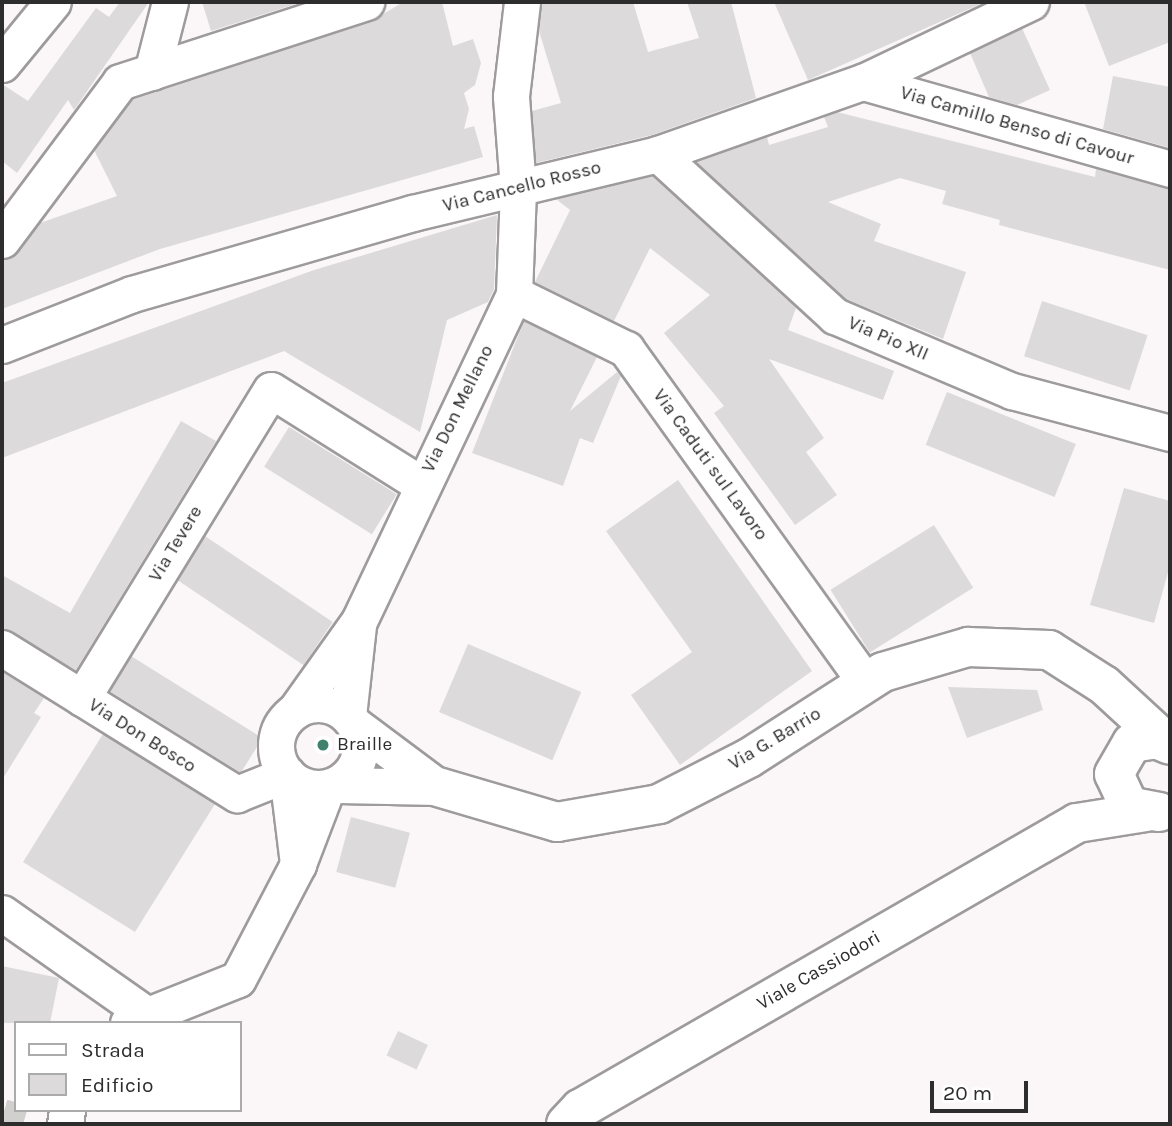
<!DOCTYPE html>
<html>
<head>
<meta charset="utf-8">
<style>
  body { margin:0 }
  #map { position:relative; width:1172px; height:1126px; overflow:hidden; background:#fbf7f8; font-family:Karla,sans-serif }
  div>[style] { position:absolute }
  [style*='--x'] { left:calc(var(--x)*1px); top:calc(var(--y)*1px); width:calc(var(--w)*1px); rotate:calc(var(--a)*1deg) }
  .building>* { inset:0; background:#dddadb; transform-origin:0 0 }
  .secondary-tunnel>* { height:38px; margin-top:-19px; transform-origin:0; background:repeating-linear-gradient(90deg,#d2cfcf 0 38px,transparent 0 57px) }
  .roads { filter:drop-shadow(2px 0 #9e9b9c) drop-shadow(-2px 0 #9e9b9c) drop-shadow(0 2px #9e9b9c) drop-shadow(0 -2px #9e9b9c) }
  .minor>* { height:35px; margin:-17.5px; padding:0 17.5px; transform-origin:17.5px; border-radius:17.5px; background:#fff }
  .minor>.ring { margin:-17.5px; padding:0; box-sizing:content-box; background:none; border:35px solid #fff; border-radius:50% }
  .tertiary>* { height:38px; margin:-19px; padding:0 19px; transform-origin:19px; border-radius:19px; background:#fff }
  .dots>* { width:19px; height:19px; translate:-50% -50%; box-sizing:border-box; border:4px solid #fff; border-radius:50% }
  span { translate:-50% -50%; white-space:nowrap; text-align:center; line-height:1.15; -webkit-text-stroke:7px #fff; paint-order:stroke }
  .street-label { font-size:19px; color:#2e2d2d }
  .poi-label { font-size:19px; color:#2e2d2d }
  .left { translate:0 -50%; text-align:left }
  .frame { position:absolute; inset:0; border:4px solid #2e2d2d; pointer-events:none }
  .legend { position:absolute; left:14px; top:1021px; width:228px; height:91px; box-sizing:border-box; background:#fff; border:2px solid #ababab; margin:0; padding:9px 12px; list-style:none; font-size:21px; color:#2e2d2d }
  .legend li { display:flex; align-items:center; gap:14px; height:35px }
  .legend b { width:35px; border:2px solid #ababab }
  .scale { position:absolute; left:930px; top:1081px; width:98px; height:32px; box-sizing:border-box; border:4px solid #2e2d2d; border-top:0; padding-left:9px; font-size:21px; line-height:24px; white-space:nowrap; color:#2e2d2d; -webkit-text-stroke:5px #fff; paint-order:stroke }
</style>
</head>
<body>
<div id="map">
  <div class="building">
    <div style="clip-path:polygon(120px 2px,149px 2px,74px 110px,68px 100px,17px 173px,2px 161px,2px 84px,28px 101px,96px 8px,109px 17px)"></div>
    <div style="clip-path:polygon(202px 2px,302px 2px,211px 31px)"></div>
    <div style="clip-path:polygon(403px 2px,442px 2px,453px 46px,473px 39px,481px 63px,475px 85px,464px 93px,469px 109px,464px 129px,474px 126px,483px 157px,160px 249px,2px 309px,2px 260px,18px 253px,40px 223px,117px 196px,94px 150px,132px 100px,372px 21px)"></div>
    <div style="clip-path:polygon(542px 2px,633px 2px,648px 52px,699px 38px,687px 2px,731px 2px,756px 98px,652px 135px,536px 163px,532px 111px,561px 103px,539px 31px)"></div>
    <div style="clip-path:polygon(774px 2px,985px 2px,808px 80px)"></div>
    <div style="clip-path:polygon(1084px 2px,1170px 2px,1170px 42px,1109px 66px)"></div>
    <div style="clip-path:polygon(1022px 28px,1050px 90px,1017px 105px,989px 97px,970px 53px)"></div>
    <div style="clip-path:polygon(1113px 76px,1170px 87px,1170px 148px,1103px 129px)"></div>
    <div style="clip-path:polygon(837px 112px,1095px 177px,1096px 169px,1170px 189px,1170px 270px,999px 225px,1000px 220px,942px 204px,946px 191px,900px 178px,828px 202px,881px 224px,874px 241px,966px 272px,943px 339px,846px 299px,696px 162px,767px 137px,769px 145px,828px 127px,824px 117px)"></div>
    <div style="clip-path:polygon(652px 176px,796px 308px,788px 330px,894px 371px,883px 400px,769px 359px,824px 438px,806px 452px,837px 495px,795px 525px,714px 413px,724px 406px,664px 333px,710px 295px,650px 248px,614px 321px,535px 282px,570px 210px,556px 199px)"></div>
    <div style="clip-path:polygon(497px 215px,494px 289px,488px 302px,447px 320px,420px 432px,284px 351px,2px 458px,2px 383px,314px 270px)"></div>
    <div style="left:1042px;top:301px;width:111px;height:58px;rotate:18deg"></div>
    <div style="clip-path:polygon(524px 321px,597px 357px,570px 411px,617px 372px,621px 376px,593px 443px,580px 438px,563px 486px,472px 453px)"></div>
    <div style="left:947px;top:392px;width:139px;height:57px;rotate:22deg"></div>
    <div style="clip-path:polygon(181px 421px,216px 441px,76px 670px,2px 628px,2px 575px,70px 613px)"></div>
    <div style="left:289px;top:427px;width:127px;height:47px;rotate:32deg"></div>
    <div style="clip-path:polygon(678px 480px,812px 671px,680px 765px,631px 695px,692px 652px,606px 531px)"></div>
    <div style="clip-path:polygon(1124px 488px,1170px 501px,1170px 565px,1154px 623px,1090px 605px)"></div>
    <div style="left:934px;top:525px;width:74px;height:122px;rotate:58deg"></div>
    <div style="left:205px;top:536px;width:154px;height:52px;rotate:34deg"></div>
    <div style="left:468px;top:644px;width:123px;height:74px;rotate:23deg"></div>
    <div style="left:131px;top:656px;width:155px;height:41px;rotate:32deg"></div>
    <div style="clip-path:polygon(2px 672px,44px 698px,34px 713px,41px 717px,2px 780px)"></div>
    <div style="clip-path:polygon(948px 687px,1037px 690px,1043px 710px,967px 738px)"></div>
    <div style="left:103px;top:734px;width:132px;height:151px;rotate:32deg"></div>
    <div style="left:351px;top:817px;width:61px;height:57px;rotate:15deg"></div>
    <div style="clip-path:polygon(2px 966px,59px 978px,50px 1023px,2px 1023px)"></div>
    <div style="left:398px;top:1031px;width:33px;height:27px;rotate:25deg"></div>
  </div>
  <div class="secondary-tunnel">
    <div style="--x:2;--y:1118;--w:22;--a:16"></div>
  </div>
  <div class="roads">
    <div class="minor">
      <div style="--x:2;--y:64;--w:80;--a:-50.6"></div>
      <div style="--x:152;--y:72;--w:72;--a:-75.6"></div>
      <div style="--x:863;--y:82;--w:319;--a:15.8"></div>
      <div style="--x:658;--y:154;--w:240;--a:42.5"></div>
      <div style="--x:835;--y:316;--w:192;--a:23"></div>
      <div style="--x:1012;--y:391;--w:163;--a:14.9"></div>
      <div style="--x:2;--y:240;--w:197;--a:-53.2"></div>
      <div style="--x:120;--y:82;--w:259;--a:-18"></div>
      <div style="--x:514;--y:294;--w:125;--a:26.2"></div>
      <div style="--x:626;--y:349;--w:411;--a:54.3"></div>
      <div style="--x:2;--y:345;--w:140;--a:-21.4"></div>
      <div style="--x:132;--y:294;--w:292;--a:-16.1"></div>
      <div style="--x:413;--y:213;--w:252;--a:-13.5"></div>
      <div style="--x:658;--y:154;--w:217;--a:-19.4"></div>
      <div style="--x:863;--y:82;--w:186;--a:-25.5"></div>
      <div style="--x:2;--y:648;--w:277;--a:31.9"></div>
      <div style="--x:237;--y:794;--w:54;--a:-21.8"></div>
      <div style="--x:287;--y:774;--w:91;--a:83"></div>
      <div style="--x:82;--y:698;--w:361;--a:-58.5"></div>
      <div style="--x:271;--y:390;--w:177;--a:32.1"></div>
      <div class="ring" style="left:276px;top:704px;width:49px;height:49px"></div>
      <div style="--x:295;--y:711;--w:110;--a:-54.6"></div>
      <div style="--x:359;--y:621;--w:362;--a:-64.6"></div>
      <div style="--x:514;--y:294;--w:106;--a:-87.8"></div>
      <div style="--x:518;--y:188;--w:92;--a:-94.4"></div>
      <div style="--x:511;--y:96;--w:95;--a:-83.3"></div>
      <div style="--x:348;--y:716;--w:92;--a:-83.7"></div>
      <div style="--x:355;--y:725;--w:104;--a:36.8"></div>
      <div style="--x:338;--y:785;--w:100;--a:1.1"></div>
      <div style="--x:2;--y:913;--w:177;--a:35.1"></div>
      <div style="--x:128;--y:1023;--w:118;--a:-21.8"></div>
      <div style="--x:238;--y:979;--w:130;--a:-62.4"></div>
      <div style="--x:298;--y:864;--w:81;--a:-69.1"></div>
      <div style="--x:65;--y:1124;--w:14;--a:-82"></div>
    </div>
    <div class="tertiary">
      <div style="--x:438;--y:787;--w:124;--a:16.4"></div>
      <div style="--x:557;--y:822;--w:104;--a:-10"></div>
      <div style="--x:659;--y:804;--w:101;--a:-27.1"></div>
      <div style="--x:749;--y:758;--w:159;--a:-32.7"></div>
      <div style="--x:883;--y:672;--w:89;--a:-16.4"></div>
      <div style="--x:968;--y:647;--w:81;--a:2.1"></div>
      <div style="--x:1049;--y:650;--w:65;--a:32.5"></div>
      <div style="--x:1104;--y:685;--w:86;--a:42.6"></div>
      <div style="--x:1159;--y:812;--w:31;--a:-169"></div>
      <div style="--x:1129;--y:806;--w:35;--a:-115"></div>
      <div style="--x:1114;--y:774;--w:36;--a:-60"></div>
      <div style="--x:1132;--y:743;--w:24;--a:-9"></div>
      <div style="--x:1156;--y:739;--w:15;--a:23"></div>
      <div style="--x:566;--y:1124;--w:21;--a:-47"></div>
      <div style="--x:580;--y:1109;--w:573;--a:-29.92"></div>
      <div style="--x:1077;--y:823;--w:70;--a:-9.1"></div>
    </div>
  </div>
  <div class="dots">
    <div style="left:323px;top:745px;background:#41806d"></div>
  </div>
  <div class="street-label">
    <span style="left:1017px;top:126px;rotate:16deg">Via Camillo Benso di Cavour</span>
    <span style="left:522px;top:187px;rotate:-14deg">Via Cancello Rosso</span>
    <span style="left:888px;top:339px;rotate:23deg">Via Pio XII</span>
    <span style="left:458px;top:409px;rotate:-64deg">Via Don Mellano</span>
    <span style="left:710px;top:465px;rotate:54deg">Via Caduti sul Lavoro</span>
    <span style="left:176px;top:544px;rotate:-59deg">Via Tevere</span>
    <span style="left:142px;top:736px;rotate:32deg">Via Don Bosco</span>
    <span style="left:775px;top:739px;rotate:-31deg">Via G. Barrio</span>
    <span style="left:819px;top:971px;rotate:-30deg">Viale Cassiodori</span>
  </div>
  <div class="poi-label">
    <span class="left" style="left:337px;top:745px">Braille</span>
  </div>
  <div class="frame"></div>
  <ul class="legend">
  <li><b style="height:9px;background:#fff"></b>Strada</li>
  <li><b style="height:19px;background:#dddadb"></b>Edificio</li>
  </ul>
  <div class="scale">20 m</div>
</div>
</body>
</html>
